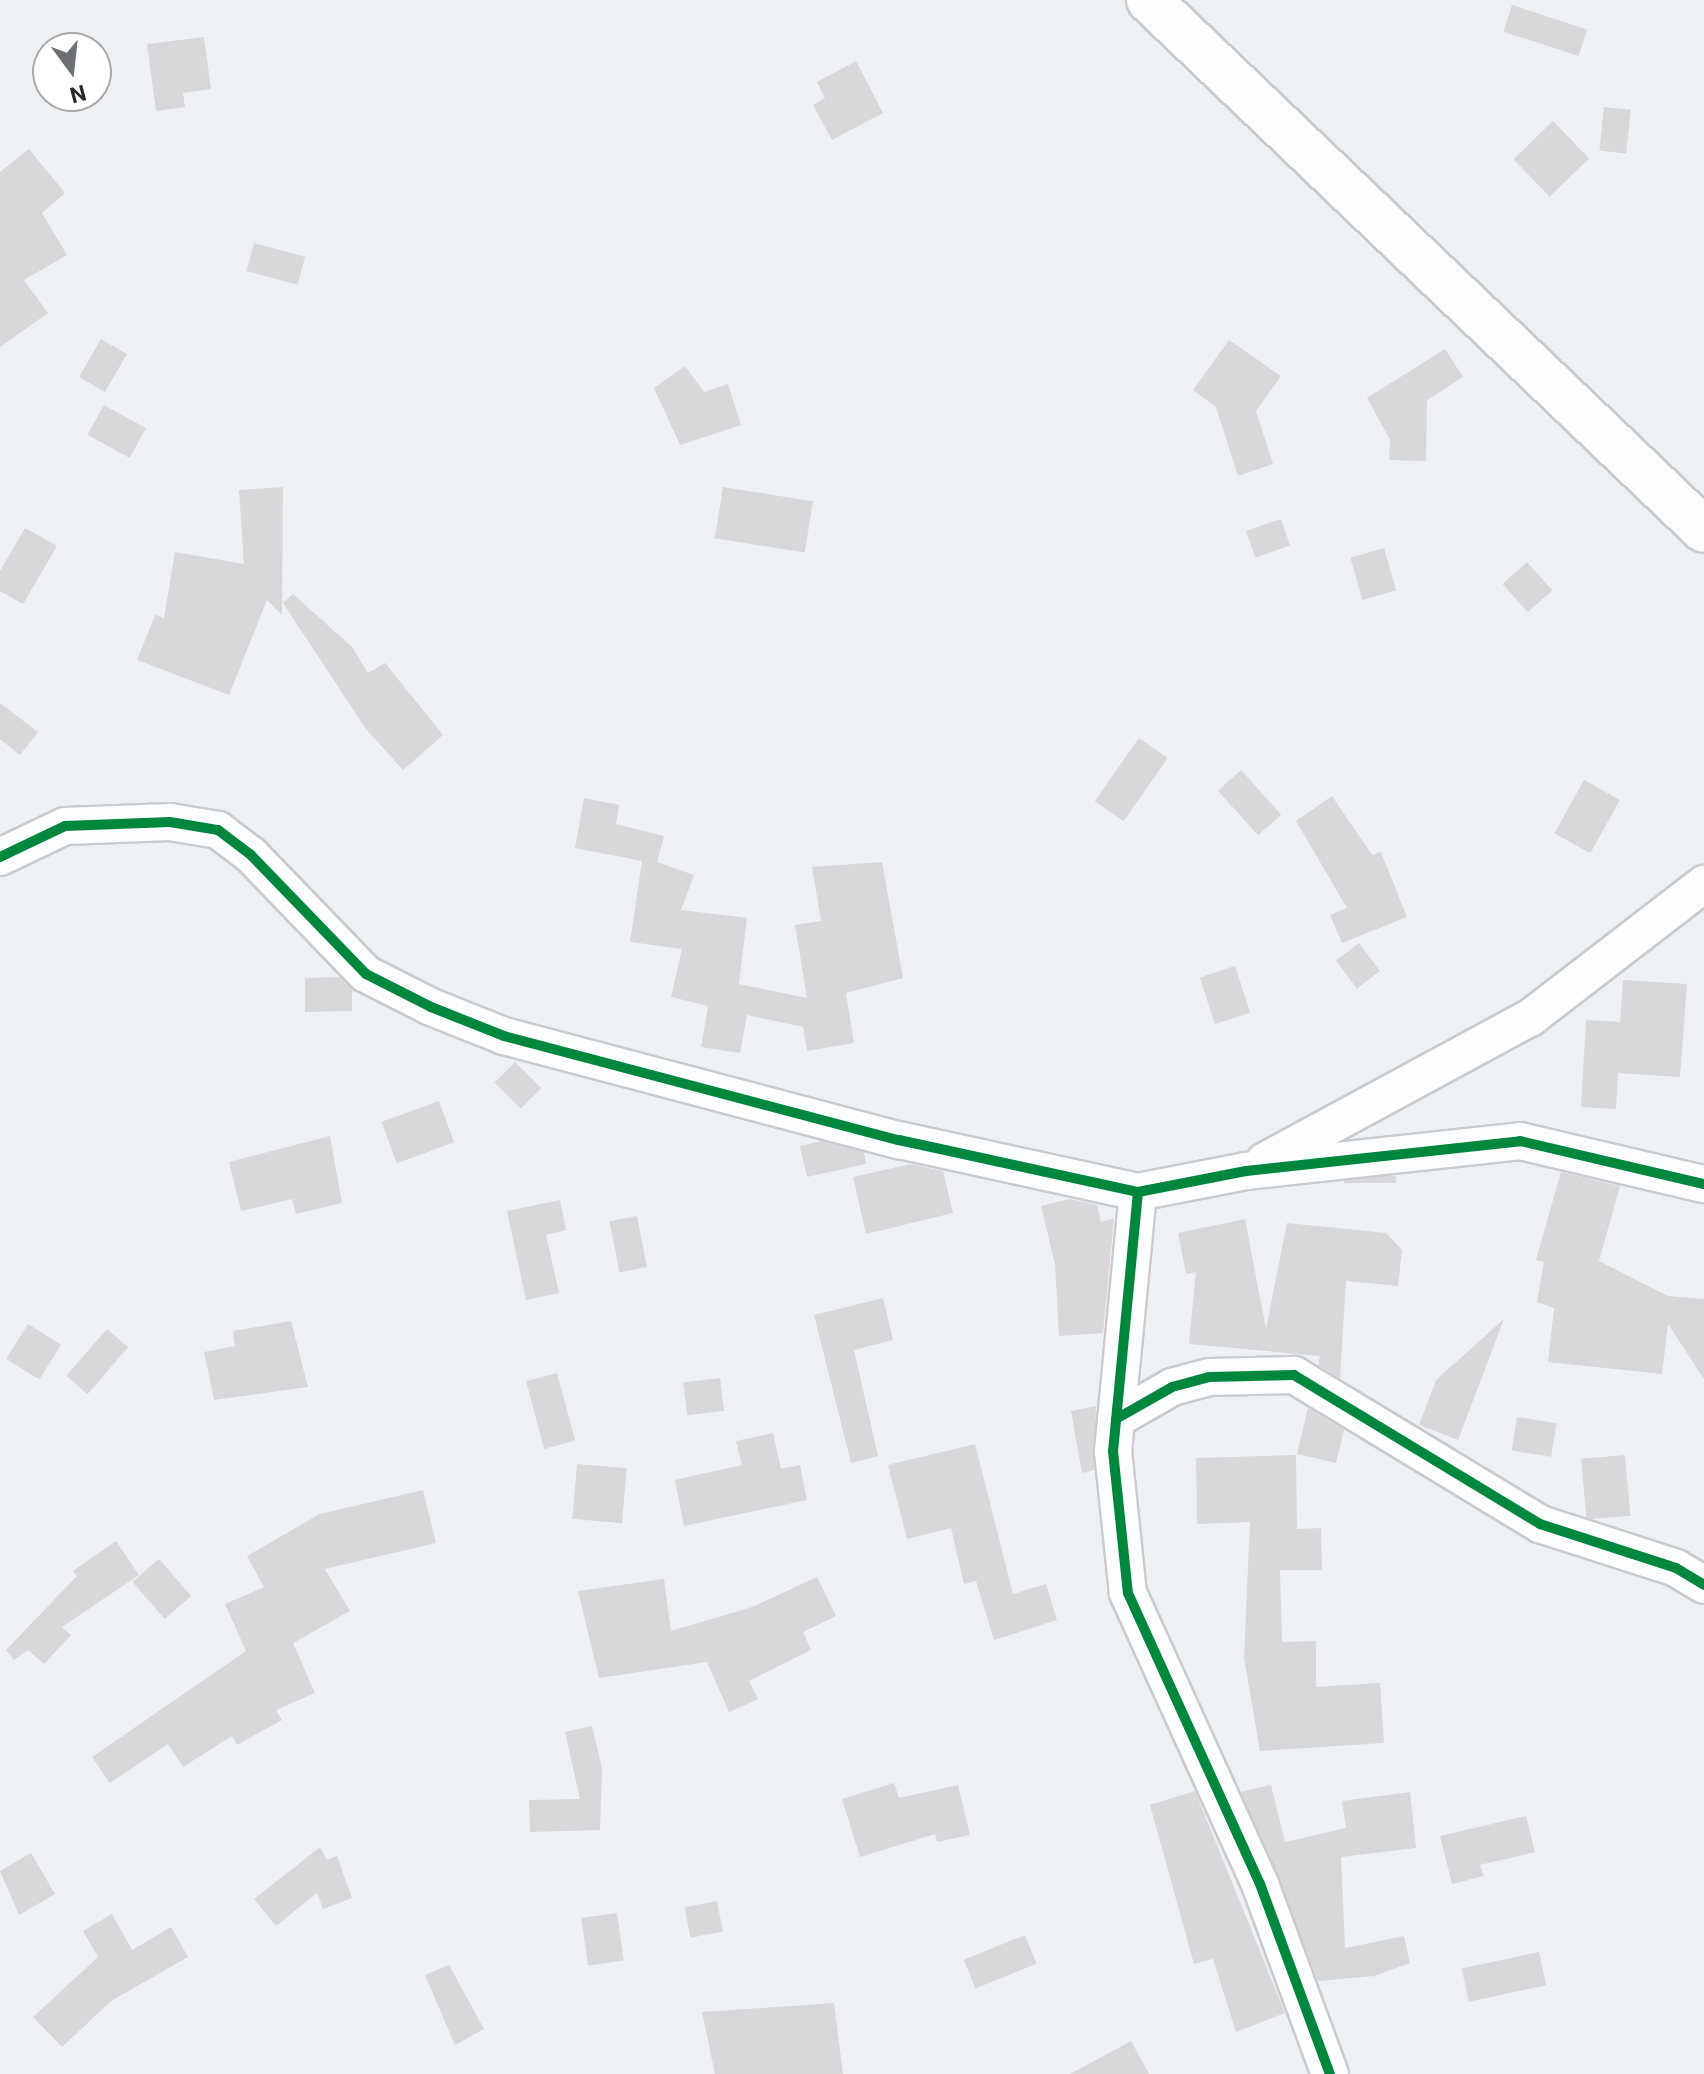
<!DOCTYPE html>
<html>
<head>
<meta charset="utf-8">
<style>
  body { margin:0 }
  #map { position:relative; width:1704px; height:2074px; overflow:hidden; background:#edf1f6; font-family:Roboto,sans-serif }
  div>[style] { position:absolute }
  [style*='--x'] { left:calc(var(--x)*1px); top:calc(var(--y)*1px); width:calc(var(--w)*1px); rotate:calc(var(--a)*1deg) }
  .building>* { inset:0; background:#d8d7da; transform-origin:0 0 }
  .roads { filter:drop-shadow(2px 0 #c8ccd0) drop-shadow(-2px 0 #c8ccd0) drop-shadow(0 2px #c8ccd0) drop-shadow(0 -2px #c8ccd0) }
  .street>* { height:36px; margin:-18px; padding:0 18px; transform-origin:18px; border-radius:18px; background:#fcfdfe }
  .secondary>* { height:44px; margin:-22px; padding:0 22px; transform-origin:22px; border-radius:22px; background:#fcfdfe }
  .cycleway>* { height:10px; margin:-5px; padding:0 5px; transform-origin:5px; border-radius:5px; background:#00873e }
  span { translate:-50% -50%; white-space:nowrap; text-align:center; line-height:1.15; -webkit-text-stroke:8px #fff; paint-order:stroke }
  .north { position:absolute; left:32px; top:32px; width:80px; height:80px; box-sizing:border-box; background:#fff; border:2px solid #a9aaab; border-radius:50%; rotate:165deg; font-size:22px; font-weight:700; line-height:32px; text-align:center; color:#282b2e }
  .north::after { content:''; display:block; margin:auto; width:28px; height:36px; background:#6d7074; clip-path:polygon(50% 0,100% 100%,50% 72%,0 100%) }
</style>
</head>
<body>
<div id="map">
  <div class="building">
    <div style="left:1512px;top:5px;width:79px;height:28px;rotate:18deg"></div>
    <div style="clip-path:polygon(204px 37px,211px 89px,183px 93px,185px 107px,156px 111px,147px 44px)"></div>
    <div style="clip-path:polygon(856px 61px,883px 113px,832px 140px,813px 105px,825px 98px,817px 82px)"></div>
    <div style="left:1604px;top:107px;width:27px;height:44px;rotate:6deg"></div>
    <div style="left:1553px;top:121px;width:52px;height:55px;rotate:46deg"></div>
    <div style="clip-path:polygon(29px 149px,65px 193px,42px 213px,67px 255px,24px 280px,48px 313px,0 347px,0 172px)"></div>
    <div style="left:254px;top:243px;width:53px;height:29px;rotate:15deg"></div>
    <div style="left:101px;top:339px;width:30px;height:44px;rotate:30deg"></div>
    <div style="clip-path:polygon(1229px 340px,1281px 376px,1256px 411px,1273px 464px,1238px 476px,1216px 407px,1193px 390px)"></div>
    <div style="clip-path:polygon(1445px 349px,1463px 377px,1427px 400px,1426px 461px,1389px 460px,1390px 440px,1367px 398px)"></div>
    <div style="clip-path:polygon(685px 366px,704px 392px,728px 384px,741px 425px,680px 445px,654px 388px)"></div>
    <div style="left:104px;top:405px;width:48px;height:34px;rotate:29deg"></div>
    <div style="clip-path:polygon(283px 487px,282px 615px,267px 600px,229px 695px,137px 660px,155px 615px,164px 618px,175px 552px,244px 564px,239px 490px)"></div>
    <div style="left:723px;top:487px;width:91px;height:52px;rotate:9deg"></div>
    <div style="left:1281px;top:519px;width:28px;height:37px;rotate:71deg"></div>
    <div style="clip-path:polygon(25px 528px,57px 546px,23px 604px,0 591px,0 571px)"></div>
    <div style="left:1384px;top:548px;width:44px;height:35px;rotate:74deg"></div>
    <div style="left:1527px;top:562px;width:38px;height:33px;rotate:48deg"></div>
    <div style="clip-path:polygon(293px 594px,352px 647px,368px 673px,385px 663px,443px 735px,403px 770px,366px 729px,283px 603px)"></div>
    <div style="clip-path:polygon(0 703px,38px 732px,20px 755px,0 739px)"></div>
    <div style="left:1139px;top:738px;width:35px;height:77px;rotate:35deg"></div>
    <div style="left:1241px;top:770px;width:60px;height:31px;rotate:48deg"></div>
    <div style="left:1584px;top:780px;width:41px;height:61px;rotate:29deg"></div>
    <div style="clip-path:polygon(1332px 796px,1372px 855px,1381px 852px,1407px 917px,1342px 943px,1330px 915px,1347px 908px,1296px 821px)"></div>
    <div style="clip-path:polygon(584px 798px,619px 805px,616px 824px,664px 836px,657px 862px,694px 875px,681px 910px,747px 918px,739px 984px,807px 998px,795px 925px,821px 921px,812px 867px,882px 862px,903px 978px,846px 993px,854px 1043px,807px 1051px,803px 1027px,747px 1015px,740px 1053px,701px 1047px,708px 1006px,671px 997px,682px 949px,630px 942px,642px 861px,575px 848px)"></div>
    <div style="left:1359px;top:943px;width:35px;height:29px;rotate:53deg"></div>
    <div style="left:1235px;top:966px;width:49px;height:37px;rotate:72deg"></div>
    <div style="clip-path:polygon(340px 977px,352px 989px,352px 1011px,305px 1012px,305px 978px)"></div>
    <div style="clip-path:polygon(1623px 980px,1687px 984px,1680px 1077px,1618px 1073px,1616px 1109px,1581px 1107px,1586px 1020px,1620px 1022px)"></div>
    <div style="left:515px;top:1062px;width:37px;height:29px;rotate:45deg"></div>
    <div style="left:439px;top:1101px;width:44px;height:61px;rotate:70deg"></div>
    <div style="clip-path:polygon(330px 1136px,342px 1203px,296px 1214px,292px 1199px,241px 1211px,229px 1162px)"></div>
    <div style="clip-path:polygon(821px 1141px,864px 1152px,866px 1164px,807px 1177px,800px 1146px)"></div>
    <div style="clip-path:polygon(910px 1164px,943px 1171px,953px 1213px,866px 1234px,853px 1177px)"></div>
    <div style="clip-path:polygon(1561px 1172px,1620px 1186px,1599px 1261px,1668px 1296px,1704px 1299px,1704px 1379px,1668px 1324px,1662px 1374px,1548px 1362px,1554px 1308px,1537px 1302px,1544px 1262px,1536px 1260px)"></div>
    <div style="left:1396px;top:1176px;width:7px;height:52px;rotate:90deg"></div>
    <div style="clip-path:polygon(1070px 1199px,1097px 1205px,1101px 1222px,1114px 1218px,1103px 1333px,1059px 1336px,1055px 1264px,1041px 1206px)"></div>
    <div style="clip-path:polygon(560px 1200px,566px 1230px,546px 1235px,559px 1293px,526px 1300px,507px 1211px)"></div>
    <div style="left:637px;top:1216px;width:52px;height:28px;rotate:79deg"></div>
    <div style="clip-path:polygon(1245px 1219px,1266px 1329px,1287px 1223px,1386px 1233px,1402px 1250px,1398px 1286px,1346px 1281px,1340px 1378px,1318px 1365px,1320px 1356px,1189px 1344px,1196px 1272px,1186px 1274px,1178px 1233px)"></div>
    <div style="clip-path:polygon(883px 1298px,893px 1340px,854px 1350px,878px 1456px,851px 1463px,814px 1315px)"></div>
    <div style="clip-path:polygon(1504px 1319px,1458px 1440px,1419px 1425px,1436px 1380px)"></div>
    <div style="clip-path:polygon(291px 1321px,308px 1387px,214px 1400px,204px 1352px,235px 1346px,233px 1331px)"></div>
    <div style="left:28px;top:1324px;width:39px;height:41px;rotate:32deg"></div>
    <div style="left:107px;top:1329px;width:28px;height:62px;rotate:41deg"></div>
    <div style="left:557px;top:1373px;width:70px;height:32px;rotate:75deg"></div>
    <div style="left:720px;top:1378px;width:33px;height:37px;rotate:83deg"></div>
    <div style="clip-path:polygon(1096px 1406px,1094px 1470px,1082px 1473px,1071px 1411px)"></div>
    <div style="clip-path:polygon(1308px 1408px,1344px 1430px,1336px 1463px,1297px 1454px)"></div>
    <div style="left:1517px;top:1417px;width:40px;height:34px;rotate:9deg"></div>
    <div style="clip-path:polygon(773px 1433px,781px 1469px,800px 1465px,807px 1500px,684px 1526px,675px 1480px,742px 1465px,736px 1441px)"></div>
    <div style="clip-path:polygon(975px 1444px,1013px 1594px,1046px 1584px,1057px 1620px,994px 1640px,976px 1581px,964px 1584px,951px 1528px,907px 1539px,888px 1465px)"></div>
    <div style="clip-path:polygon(1296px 1455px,1297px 1529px,1321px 1528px,1322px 1570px,1280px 1570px,1282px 1642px,1316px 1641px,1316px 1687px,1380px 1683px,1384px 1743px,1260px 1751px,1244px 1658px,1250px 1522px,1197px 1524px,1196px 1458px)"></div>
    <div style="left:1625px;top:1455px;width:61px;height:44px;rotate:85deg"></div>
    <div style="left:577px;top:1464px;width:50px;height:55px;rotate:5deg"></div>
    <div style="clip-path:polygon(423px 1490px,436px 1543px,325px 1569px,350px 1611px,293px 1643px,315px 1693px,276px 1710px,282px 1720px,237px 1745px,232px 1736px,183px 1767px,168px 1744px,110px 1783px,92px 1757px,246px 1651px,225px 1604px,264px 1587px,247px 1556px,320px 1514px)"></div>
    <div style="clip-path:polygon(116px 1541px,139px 1575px,62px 1627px,71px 1635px,44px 1664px,28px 1650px,14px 1660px,6px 1650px,77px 1576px,73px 1571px)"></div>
    <div style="left:159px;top:1559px;width:49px;height:35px;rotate:49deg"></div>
    <div style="clip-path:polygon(817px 1577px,836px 1616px,803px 1632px,811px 1650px,749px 1681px,758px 1699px,729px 1712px,707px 1662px,599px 1678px,578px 1591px,664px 1579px,671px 1631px,752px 1607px)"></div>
    <div style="clip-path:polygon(592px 1726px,602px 1768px,600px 1830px,530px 1832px,529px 1800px,580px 1799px,565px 1732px)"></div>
    <div style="clip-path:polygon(894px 1783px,899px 1798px,958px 1785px,970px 1835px,937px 1842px,935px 1834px,860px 1857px,842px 1799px)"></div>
    <div style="clip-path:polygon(1271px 1785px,1285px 1842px,1346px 1828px,1342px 1801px,1410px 1792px,1416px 1848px,1341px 1857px,1345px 1948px,1404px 1936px,1410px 1963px,1374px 1976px,1318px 1981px,1241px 1792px)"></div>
    <div style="clip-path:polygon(1195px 1791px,1285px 2013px,1236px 2032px,1213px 1959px,1194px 1964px,1150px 1805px)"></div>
    <div style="clip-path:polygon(1526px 1816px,1535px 1852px,1480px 1865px,1484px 1876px,1452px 1884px,1440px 1836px)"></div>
    <div style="clip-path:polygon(320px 1847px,327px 1860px,337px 1856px,352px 1898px,323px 1909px,317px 1893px,276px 1926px,254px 1899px)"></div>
    <div style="clip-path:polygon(31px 1853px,55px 1894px,19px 1915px,0 1871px)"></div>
    <div style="left:717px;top:1901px;width:31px;height:33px;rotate:79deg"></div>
    <div style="left:617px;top:1913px;width:48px;height:36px;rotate:82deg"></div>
    <div style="clip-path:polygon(112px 1914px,132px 1950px,171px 1927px,188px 1957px,111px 2001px,62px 2047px,33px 2017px,98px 1957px,83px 1931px)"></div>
    <div style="left:1025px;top:1935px;width:31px;height:66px;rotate:68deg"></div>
    <div style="left:1539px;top:1952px;width:34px;height:79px;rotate:78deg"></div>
    <div style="clip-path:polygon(449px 1965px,484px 2029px,455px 2045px,425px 1975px)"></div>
    <div style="clip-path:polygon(834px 2003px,843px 2074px,715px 2074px,702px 2012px)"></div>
    <div style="clip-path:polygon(1131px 2041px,1149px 2074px,1070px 2074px)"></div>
  </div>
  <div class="roads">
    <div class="street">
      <div style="--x:0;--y:857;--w:72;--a:-25.5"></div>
      <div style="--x:65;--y:826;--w:105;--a:-2.2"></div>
      <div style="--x:170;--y:822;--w:49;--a:9.5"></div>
      <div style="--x:218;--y:830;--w:41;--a:37.1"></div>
      <div style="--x:251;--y:855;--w:165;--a:46"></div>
      <div style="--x:366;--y:974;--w:73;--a:26.9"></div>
      <div style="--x:431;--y:1007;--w:79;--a:21.7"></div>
      <div style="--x:504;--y:1036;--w:408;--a:14.8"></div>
      <div style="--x:899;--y:1140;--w:245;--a:12.3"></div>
      <div style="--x:1138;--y:1192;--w:110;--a:-11"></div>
      <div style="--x:1246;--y:1171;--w:276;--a:-6.2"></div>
      <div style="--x:1520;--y:1141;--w:189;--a:13.2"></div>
      <div style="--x:1265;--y:1161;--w:301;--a:-28.4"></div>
      <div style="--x:1530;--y:1018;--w:220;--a:-37.6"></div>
      <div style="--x:1138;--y:1192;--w:260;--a:95.5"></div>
      <div style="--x:1113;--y:1451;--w:143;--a:84"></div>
      <div style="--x:1128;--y:1593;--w:320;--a:65.6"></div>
      <div style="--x:1260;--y:1884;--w:202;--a:69.8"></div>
      <div style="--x:1116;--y:1419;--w:64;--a:-29.7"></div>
      <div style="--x:1172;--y:1387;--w:39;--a:-15"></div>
      <div style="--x:1210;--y:1377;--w:84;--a:-1.4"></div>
      <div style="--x:1294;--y:1375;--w:288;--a:31.2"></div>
      <div style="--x:1540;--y:1524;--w:143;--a:17.9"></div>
      <div style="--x:1676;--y:1568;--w:33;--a:31"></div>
    </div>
    <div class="secondary">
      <div style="--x:1149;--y:0;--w:767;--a:43.68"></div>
    </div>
  </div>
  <div class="cycleway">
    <div style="--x:0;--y:857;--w:72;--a:-25.5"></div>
    <div style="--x:65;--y:826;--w:105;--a:-2.2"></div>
    <div style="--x:170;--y:822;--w:49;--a:9.5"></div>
    <div style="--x:218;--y:830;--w:41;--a:37.1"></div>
    <div style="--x:251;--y:855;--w:165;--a:46"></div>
    <div style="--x:366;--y:974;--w:73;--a:26.9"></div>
    <div style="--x:431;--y:1007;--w:79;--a:21.7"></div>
    <div style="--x:504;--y:1036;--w:408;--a:14.8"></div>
    <div style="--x:899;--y:1140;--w:245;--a:12.3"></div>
    <div style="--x:1138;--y:1192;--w:110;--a:-11"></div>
    <div style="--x:1246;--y:1171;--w:276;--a:-6.2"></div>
    <div style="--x:1520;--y:1141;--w:189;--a:13.2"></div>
    <div style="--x:1138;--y:1192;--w:260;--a:95.5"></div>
    <div style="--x:1113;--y:1451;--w:143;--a:84"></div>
    <div style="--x:1128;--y:1593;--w:320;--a:65.6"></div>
    <div style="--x:1260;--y:1884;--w:202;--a:69.8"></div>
    <div style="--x:1116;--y:1419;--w:64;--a:-29.7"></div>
    <div style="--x:1172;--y:1387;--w:39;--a:-15"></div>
    <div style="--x:1210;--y:1377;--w:84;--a:-1.4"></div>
    <div style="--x:1294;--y:1375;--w:288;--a:31.2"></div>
    <div style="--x:1540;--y:1524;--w:143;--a:17.9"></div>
    <div style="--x:1676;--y:1568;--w:33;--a:31"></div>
  </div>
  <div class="north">N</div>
</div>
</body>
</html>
